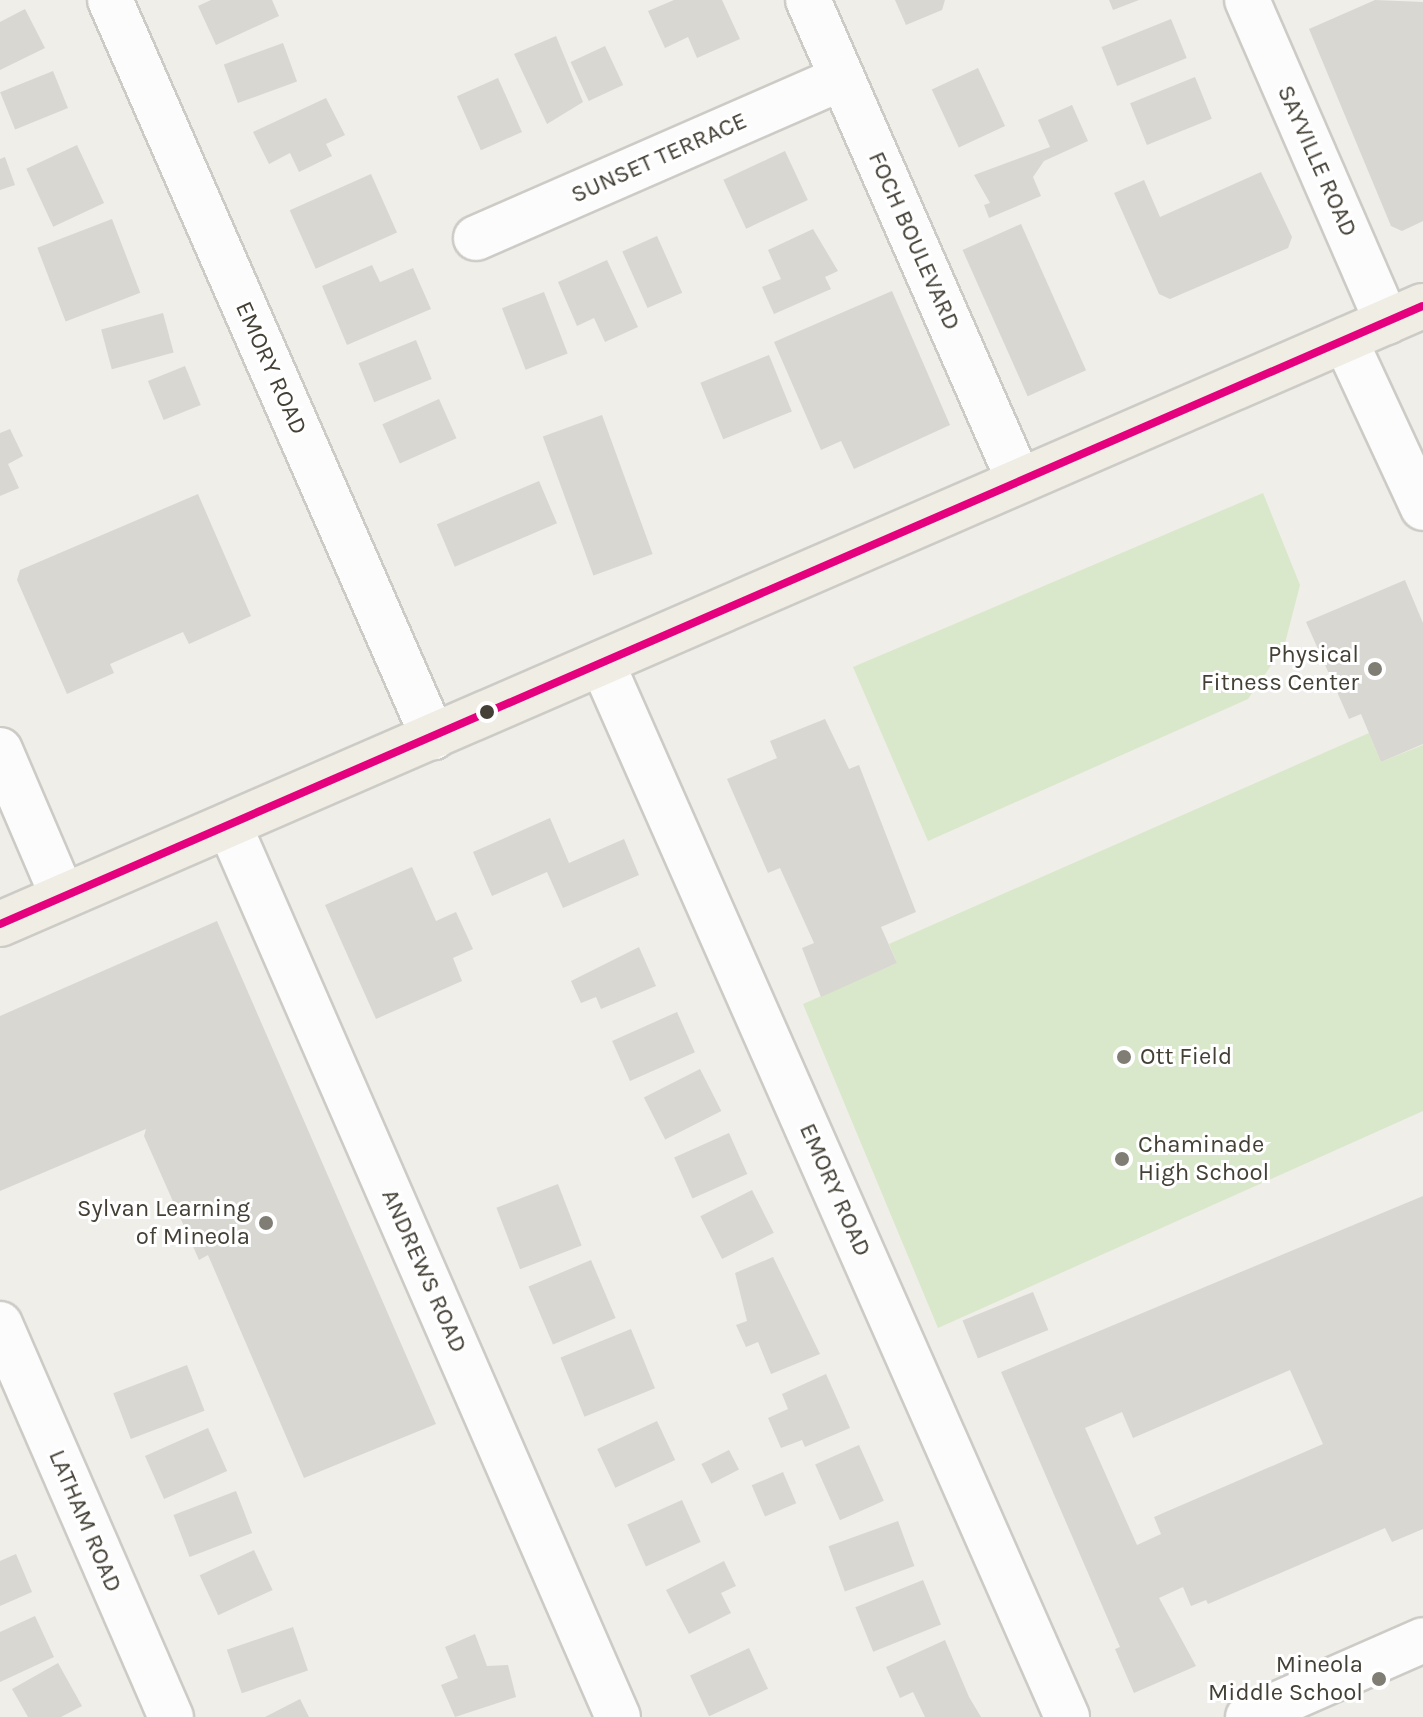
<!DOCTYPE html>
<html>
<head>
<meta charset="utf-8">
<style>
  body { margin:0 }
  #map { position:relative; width:1423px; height:1717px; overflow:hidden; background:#efeee9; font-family:Karla,sans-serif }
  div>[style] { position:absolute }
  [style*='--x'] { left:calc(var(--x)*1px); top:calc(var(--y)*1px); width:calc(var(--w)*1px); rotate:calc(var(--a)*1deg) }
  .green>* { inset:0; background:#d9e8ca }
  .building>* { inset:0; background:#d8d7d1; transform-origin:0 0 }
  .roads { filter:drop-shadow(2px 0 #cdcbc6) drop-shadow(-2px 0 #cdcbc6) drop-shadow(0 2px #cdcbc6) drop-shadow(0 -2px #cdcbc6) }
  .minor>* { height:44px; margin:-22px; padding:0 22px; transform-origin:22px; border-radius:22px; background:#fdfcfc }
  .major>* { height:44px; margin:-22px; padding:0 22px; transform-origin:22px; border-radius:22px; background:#efede4 }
  .bus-1>* { height:8px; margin:-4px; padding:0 4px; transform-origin:4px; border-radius:4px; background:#e5007d }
  .dots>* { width:22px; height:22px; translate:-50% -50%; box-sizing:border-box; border:4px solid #fff; border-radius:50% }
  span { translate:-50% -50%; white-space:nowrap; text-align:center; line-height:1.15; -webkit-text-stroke:6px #fff; paint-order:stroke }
  .street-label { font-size:24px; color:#444036 }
  .poi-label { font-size:24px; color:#444036 }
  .right { translate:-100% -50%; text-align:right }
  .left { translate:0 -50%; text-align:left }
</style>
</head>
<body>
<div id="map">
  <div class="green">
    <div style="clip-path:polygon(1263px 493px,1300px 585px,1284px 647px,1248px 699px,928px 841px,853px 667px)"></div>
    <div style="clip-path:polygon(1369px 733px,1381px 762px,1423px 745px,1423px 1111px,938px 1328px,803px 1004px,897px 963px,889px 944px)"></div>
  </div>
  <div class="building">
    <div style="clip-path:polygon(211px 0,272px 0,279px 16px,216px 45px,198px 6px)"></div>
    <div style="clip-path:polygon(674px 0,722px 0,740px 39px,697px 58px,688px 37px,665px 48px,648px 11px)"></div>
    <div style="clip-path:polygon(895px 0,945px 0,942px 10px,906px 25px)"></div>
    <div style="clip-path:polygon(1109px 0,1139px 0,1113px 10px)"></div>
    <div style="clip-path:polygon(1375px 0,1423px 2px,1423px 221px,1402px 231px,1391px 226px,1309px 29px)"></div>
    <div style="clip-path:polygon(25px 9px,45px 48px,0 70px,0 22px)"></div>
    <div style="left:1171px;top:19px;width:42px;height:75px;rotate:68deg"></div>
    <div style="clip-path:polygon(556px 36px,583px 102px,547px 124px,514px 54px)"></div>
    <div style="left:283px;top:43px;width:41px;height:63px;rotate:70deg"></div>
    <div style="left:605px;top:46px;width:43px;height:38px;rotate:65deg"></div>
    <div style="left:978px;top:68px;width:64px;height:51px;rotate:65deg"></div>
    <div style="left:53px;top:71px;width:40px;height:57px;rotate:68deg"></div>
    <div style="left:1195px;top:77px;width:45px;height:70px;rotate:68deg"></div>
    <div style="left:498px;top:78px;width:59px;height:45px;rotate:66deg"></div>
    <div style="clip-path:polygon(326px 98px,345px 135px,326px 144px,332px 156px,299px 172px,290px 153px,269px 164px,253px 132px)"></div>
    <div style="clip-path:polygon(1072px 105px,1088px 141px,1044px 161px,1033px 177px,1041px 196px,989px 218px,984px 205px,990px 203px,974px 175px,1050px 147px,1038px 120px)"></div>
    <div style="left:77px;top:145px;width:64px;height:56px;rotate:65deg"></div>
    <div style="left:785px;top:151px;width:54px;height:68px;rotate:65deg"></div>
    <div style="clip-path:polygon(5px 157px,15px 185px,0 190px,0 159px)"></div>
    <div style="clip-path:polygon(1261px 172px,1292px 237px,1288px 248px,1170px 299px,1159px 294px,1114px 193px,1144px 180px,1160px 217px)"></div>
    <div style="left:371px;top:174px;width:64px;height:89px;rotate:66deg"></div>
    <div style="left:112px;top:219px;width:79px;height:80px;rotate:69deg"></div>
    <div style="left:1021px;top:224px;width:160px;height:64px;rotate:66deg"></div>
    <div style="clip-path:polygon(813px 229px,838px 271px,825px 277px,831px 289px,774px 314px,762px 287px,781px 279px,768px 250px)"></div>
    <div style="left:657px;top:236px;width:62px;height:38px;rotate:66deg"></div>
    <div style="clip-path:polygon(607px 260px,638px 327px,605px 342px,594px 318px,577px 326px,558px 282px)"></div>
    <div style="clip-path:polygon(372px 265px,380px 282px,413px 268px,431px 309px,347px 345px,322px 286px)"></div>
    <div style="clip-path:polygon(892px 291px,950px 425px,854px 469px,841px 441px,821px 450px,774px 342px)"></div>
    <div style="left:544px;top:292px;width:66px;height:45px;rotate:69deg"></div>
    <div style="left:163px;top:313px;width:41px;height:64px;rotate:75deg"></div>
    <div style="left:416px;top:340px;width:42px;height:62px;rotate:68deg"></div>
    <div style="left:769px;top:355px;width:61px;height:74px;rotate:68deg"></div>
    <div style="left:185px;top:366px;width:42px;height:40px;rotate:68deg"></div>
    <div style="left:439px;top:399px;width:43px;height:62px;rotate:66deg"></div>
    <div style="left:602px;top:415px;width:148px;height:63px;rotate:70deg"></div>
    <div style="clip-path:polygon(10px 429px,23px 456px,8px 464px,19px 488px,0 496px,0 433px)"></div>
    <div style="left:539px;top:481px;width:46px;height:111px;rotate:67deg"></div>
    <div style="clip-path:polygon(198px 494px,251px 616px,189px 644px,183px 632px,110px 664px,114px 673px,67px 694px,17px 580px,20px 570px)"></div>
    <div style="clip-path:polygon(1405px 580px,1423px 623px,1423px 744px,1381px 762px,1361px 714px,1349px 719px,1306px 622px)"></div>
    <div style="clip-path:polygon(825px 719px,849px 769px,859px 765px,916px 912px,881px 927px,897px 963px,821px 997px,802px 948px,814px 943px,780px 868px,768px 873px,727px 779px,777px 758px,770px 741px)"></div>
    <div style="clip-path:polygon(550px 818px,569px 863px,624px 839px,639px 875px,563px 908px,547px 872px,492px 896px,473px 852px)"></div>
    <div style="clip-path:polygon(412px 867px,436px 921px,456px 912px,473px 949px,453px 958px,462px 981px,376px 1019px,325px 905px)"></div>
    <div style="clip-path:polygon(217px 921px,436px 1424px,304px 1478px,208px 1255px,199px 1260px,144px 1136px,146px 1129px,0 1191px,0 1016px)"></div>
    <div style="clip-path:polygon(639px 947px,656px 986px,601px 1009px,596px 997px,581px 1003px,571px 981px)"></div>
    <div style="left:677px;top:1012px;width:44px;height:71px;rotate:66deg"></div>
    <div style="left:700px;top:1069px;width:47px;height:63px;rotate:63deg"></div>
    <div style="left:729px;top:1133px;width:45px;height:60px;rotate:66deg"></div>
    <div style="left:558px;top:1184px;width:66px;height:66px;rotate:69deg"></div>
    <div style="left:752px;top:1190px;width:48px;height:58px;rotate:63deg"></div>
    <div style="clip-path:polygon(evenodd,1423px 1196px,1423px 1529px,1392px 1542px,1385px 1528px,1208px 1604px,1206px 1600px,1191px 1606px,1183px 1587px,1159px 1598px,1196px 1666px,1134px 1693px,1115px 1649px,1120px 1647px,1001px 1372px,1423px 1196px,1290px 1370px,1323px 1444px,1154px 1517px,1161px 1534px,1137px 1545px,1085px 1428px,1122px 1412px,1133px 1438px,1290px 1370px)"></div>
    <div style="clip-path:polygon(773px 1257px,820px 1354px,771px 1374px,758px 1342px,746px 1347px,736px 1325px,747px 1321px,735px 1273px)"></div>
    <div style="left:591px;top:1260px;width:63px;height:68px;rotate:67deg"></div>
    <div style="left:1033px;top:1292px;width:41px;height:76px;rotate:68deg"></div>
    <div style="left:631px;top:1329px;width:64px;height:76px;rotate:68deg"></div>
    <div style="left:187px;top:1365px;width:49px;height:79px;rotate:69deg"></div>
    <div style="clip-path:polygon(826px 1374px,850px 1428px,805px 1447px,802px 1440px,781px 1448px,768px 1418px,788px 1409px,782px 1394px)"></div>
    <div style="left:657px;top:1421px;width:43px;height:66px;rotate:65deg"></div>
    <div style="left:208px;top:1428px;width:47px;height:69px;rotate:66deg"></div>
    <div style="left:859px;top:1445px;width:61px;height:48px;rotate:66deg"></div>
    <div style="left:729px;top:1450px;width:22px;height:31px;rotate:63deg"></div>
    <div style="left:783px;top:1472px;width:34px;height:34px;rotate:67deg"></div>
    <div style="left:236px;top:1491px;width:45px;height:67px;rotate:69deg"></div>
    <div style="left:682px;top:1500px;width:46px;height:60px;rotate:66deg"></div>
    <div style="left:898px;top:1521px;width:48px;height:74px;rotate:70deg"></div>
    <div style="left:254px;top:1550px;width:44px;height:60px;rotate:65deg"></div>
    <div style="clip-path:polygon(16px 1554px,32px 1592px,0 1606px,0 1561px)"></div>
    <div style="clip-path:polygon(724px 1561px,736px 1586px,721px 1593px,731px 1613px,689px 1634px,666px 1590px)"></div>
    <div style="left:923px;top:1580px;width:48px;height:73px;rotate:68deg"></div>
    <div style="clip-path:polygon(35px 1616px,54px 1657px,0 1682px,0 1632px)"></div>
    <div style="left:293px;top:1627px;width:46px;height:70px;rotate:71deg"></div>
    <div style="clip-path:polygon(475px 1634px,487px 1666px,508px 1665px,516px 1697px,455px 1717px,441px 1685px,458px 1678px,445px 1647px)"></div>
    <div style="clip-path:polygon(945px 1640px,969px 1697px,981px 1717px,925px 1717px,913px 1692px,900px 1698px,886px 1667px)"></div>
    <div style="left:749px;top:1648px;width:45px;height:65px;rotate:65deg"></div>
    <div style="clip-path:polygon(58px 1663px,82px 1706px,61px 1717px,28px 1717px,12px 1689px)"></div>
    <div style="clip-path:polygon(300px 1699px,309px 1717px,265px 1717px)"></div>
  </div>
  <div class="roads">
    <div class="minor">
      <div style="--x:110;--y:0;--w:805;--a:66.33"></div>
      <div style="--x:808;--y:0;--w:525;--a:66.31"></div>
      <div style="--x:1247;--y:0;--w:351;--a:66.5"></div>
      <div style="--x:476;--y:238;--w:399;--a:-23.6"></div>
      <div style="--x:1345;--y:340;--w:185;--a:65.1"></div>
      <div style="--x:602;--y:663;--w:1152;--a:66.19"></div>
      <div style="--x:0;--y:750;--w:158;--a:66.8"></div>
      <div style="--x:229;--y:825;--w:973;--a:66.44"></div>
      <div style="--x:0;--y:1324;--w:429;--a:66.5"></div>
      <div style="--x:1248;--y:1717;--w:191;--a:-23.7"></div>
    </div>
    <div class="major">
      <div style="--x:0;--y:924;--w:1551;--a:-23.48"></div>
    </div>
  </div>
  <div class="bus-1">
    <div style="--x:0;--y:924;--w:1551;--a:-23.48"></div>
  </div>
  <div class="dots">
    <div style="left:1375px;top:669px;background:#807d75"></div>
    <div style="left:487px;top:712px;background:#444036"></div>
    <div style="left:1124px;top:1057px;background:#807d75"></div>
    <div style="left:1122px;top:1159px;background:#807d75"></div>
    <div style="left:266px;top:1223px;background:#807d75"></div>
    <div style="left:1379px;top:1679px;background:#807d75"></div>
  </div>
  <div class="street-label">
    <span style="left:659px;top:158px;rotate:-24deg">SUNSET TERRACE</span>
    <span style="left:1317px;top:161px;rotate:66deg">SAYVILLE ROAD</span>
    <span style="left:914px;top:241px;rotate:66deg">FOCH BOULEVARD</span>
    <span style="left:271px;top:368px;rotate:66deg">EMORY ROAD</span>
    <span style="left:835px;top:1190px;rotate:66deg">EMORY ROAD</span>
    <span style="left:424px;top:1271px;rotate:66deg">ANDREWS ROAD</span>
    <span style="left:85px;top:1521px;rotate:67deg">LATHAM ROAD</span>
  </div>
  <div class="poi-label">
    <span class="right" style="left:1359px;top:669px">Physical<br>Fitness Center</span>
    <span class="left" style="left:1140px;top:1057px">Ott Field</span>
    <span class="left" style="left:1138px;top:1159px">Chaminade<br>High School</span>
    <span class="right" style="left:250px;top:1223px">Sylvan Learning<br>of Mineola</span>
    <span class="right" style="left:1363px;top:1679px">Mineola<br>Middle School</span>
  </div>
</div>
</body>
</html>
